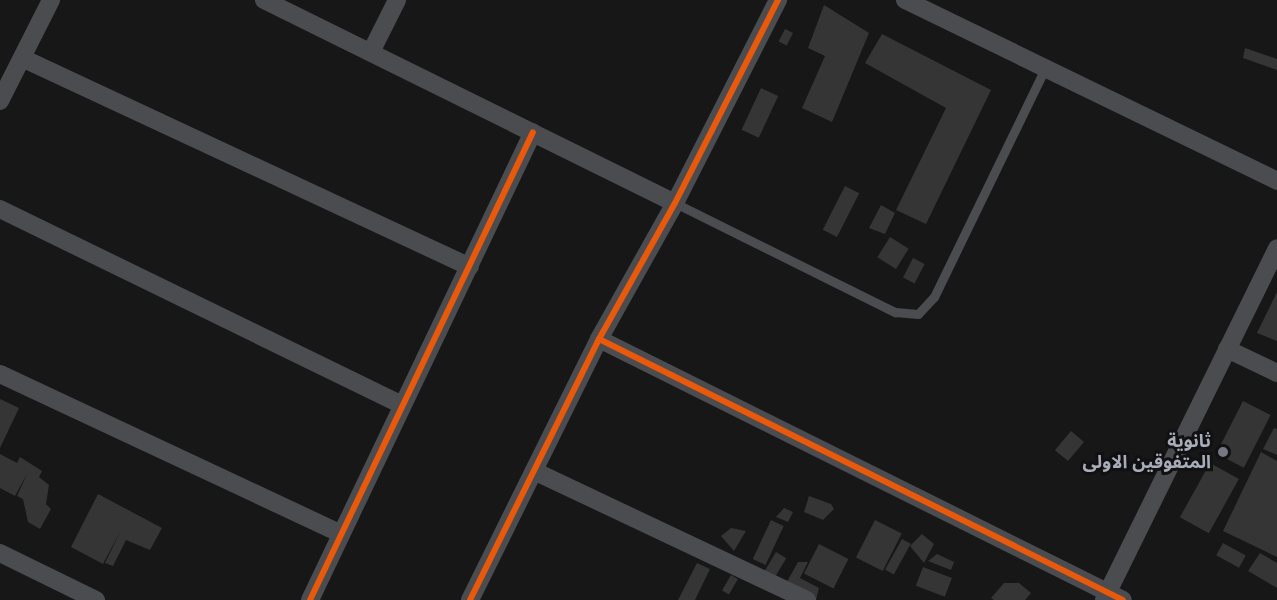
<!DOCTYPE html>
<html>
<head>
<meta charset="utf-8">
<style>
  body { margin:0 }
  #map { position:relative; width:1277px; height:600px; overflow:hidden; background:#171717; font-family:"Nunito Sans","Noto Sans Arabic",sans-serif }
  div>[style] { position:absolute }
  [style*='--x'] { left:calc(var(--x)*1px); top:calc(var(--y)*1px); width:calc(var(--w)*1px); rotate:calc(var(--a)*1deg) }
  .building>* { inset:0; background:#353536; transform-origin:0 0 }
  .service>* { height:9px; margin:-4.5px; padding:0 4.5px; transform-origin:4.5px; border-radius:4.5px; background:#4b4c50 }
  .minor>* { height:18px; margin:-9px; padding:0 9px; transform-origin:9px; border-radius:9px; background:#4b4c50 }
  .cycleway>* { height:6px; margin:-3px; padding:0 3px; transform-origin:3px; border-radius:3px; background:#e8590c }
  .dots>* { width:16px; height:16px; translate:-50% -50%; box-sizing:border-box; border:3px solid #111113; border-radius:50% }
  span { translate:-50% -50%; white-space:nowrap; text-align:center; line-height:1.15; -webkit-text-stroke:6px #111113; paint-order:stroke }
  .poi-label { font-size:18px; color:#a8adb8; font-weight:700 }
  .right { translate:-100% -50%; text-align:right }
</style>
</head>
<body>
<div id="map">
  <div class="building">
    <div style="clip-path:polygon(824px 5px,869px 33px,832px 122px,802px 108px,825px 56px,808px 48px)"></div>
    <div style="left:785px;top:29px;width:9px;height:14px;rotate:27deg"></div>
    <div style="clip-path:polygon(882px 34px,991px 90px,926px 224px,896px 210px,946px 108px,865px 63px)"></div>
    <div style="clip-path:polygon(1245px 48px,1277px 59px,1277px 70px,1243px 58px)"></div>
    <div style="left:761px;top:88px;width:19px;height:46px;rotate:25deg"></div>
    <div style="left:845px;top:186px;width:16px;height:49px;rotate:27deg"></div>
    <div style="clip-path:polygon(881px 205px,895px 213px,885px 234px,869px 228px)"></div>
    <div style="left:890px;top:237px;width:22px;height:24px;rotate:32deg"></div>
    <div style="left:913px;top:258px;width:13px;height:22px;rotate:27deg"></div>
    <div style="clip-path:polygon(1277px 292px,1277px 341px,1257px 333px)"></div>
    <div style="clip-path:polygon(0 399px,19px 408px,0 448px)"></div>
    <div style="left:1243px;top:401px;width:31px;height:59px;rotate:27deg"></div>
    <div style="clip-path:polygon(1274px 428px,1277px 429px,1277px 455px,1263px 449px)"></div>
    <div style="left:1071px;top:431px;width:17px;height:25px;rotate:40deg"></div>
    <div style="clip-path:polygon(1261px 452px,1277px 461px,1277px 557px,1223px 531px)"></div>
    <div style="clip-path:polygon(0 454px,17px 463px,20px 457px,42px 471px,39px 477px,49px 485px,46px 504px,51px 509px,40px 529px,28px 522px,23px 499px,17px 496px,27px 474px,15px 496px,0 488px)"></div>
    <div style="left:1210px;top:463px;width:33px;height:62px;rotate:29deg"></div>
    <div style="clip-path:polygon(98px 494px,162px 528px,150px 550px,126px 540px,113px 566px,105px 563px,121px 530px,103px 564px,71px 547px)"></div>
    <div style="clip-path:polygon(809px 496px,831px 504px,834px 509px,823px 520px,804px 512px)"></div>
    <div style="clip-path:polygon(784px 508px,793px 512px,788px 522px,776px 517px)"></div>
    <div style="left:771px;top:520px;width:14px;height:43px;rotate:25deg"></div>
    <div style="left:875px;top:520px;width:30px;height:42px;rotate:27deg"></div>
    <div style="clip-path:polygon(731px 528px,746px 531px,734px 551px,721px 536px)"></div>
    <div style="clip-path:polygon(922px 534px,934px 544px,924px 563px,910px 546px)"></div>
    <div style="left:902px;top:539px;width:10px;height:35px;rotate:29deg"></div>
    <div style="left:1223px;top:543px;width:26px;height:14px;rotate:29deg"></div>
    <div style="left:819px;top:544px;width:33px;height:33px;rotate:27deg"></div>
    <div style="left:776px;top:552px;width:12px;height:28px;rotate:31deg"></div>
    <div style="clip-path:polygon(1260px 553px,1277px 563px,1277px 588px,1248px 571px)"></div>
    <div style="clip-path:polygon(937px 554px,954px 562px,951px 570px,928px 561px)"></div>
    <div style="clip-path:polygon(798px 562px,808px 562px,800px 578px,819px 588px,816px 600px,784px 587px)"></div>
    <div style="clip-path:polygon(697px 563px,710px 569px,695px 600px,678px 600px)"></div>
    <div style="left:923px;top:567px;width:31px;height:20px;rotate:21deg"></div>
    <div style="left:731px;top:575px;width:8px;height:18px;rotate:30deg"></div>
    <div style="clip-path:polygon(1004px 583px,1019px 583px,1031px 593px,1025px 600px,994px 600px,991px 598px)"></div>
  </div>
  <div class="service">
    <div style="--x:675;--y:203;--w:246;--a:26.4"></div>
    <div style="--x:895;--y:312;--w:23;--a:5"></div>
    <div style="--x:918;--y:314;--w:23;--a:-47"></div>
    <div style="--x:934;--y:297;--w:254;--a:-64.1"></div>
  </div>
  <div class="minor">
    <div style="--x:264;--y:0;--w:458;--a:26.3"></div>
    <div style="--x:905;--y:0;--w:414;--a:25.9"></div>
    <div style="--x:371;--y:52;--w:58;--a:-63.4"></div>
    <div style="--x:22;--y:58;--w:494;--a:25"></div>
    <div style="--x:0;--y:101;--w:113;--a:-63.2"></div>
    <div style="--x:0;--y:209;--w:447;--a:26"></div>
    <div style="--x:599;--y:339;--w:585;--a:26.48"></div>
    <div style="--x:1227;--y:349;--w:55;--a:25.6"></div>
    <div style="--x:0;--y:374;--w:375;--a:25.1"></div>
    <div style="--x:534;--y:471;--w:302;--a:25.3"></div>
    <div style="--x:0;--y:553;--w:107;--a:26.1"></div>
    <div style="--x:310;--y:600;--w:518;--a:-64.52"></div>
    <div style="--x:470;--y:600;--w:291;--a:-63.7"></div>
    <div style="--x:599;--y:339;--w:156;--a:-60.8"></div>
    <div style="--x:675;--y:203;--w:228;--a:-63.1"></div>
    <div style="--x:1104;--y:600;--w:392;--a:-63.8"></div>
  </div>
  <div class="cycleway">
    <div style="--x:599;--y:339;--w:585;--a:26.48"></div>
    <div style="--x:310;--y:600;--w:518;--a:-64.52"></div>
    <div style="--x:470;--y:600;--w:291;--a:-63.7"></div>
    <div style="--x:599;--y:339;--w:156;--a:-60.8"></div>
    <div style="--x:675;--y:203;--w:228;--a:-63.1"></div>
  </div>
  <div class="dots">
    <div style="left:1223px;top:452px;background:#757880"></div>
  </div>
  <div class="poi-label">
    <span class="right" style="left:1211px;top:452px">ثانوية<br>المتفوقين الاولى</span>
  </div>
</div>
</body>
</html>
